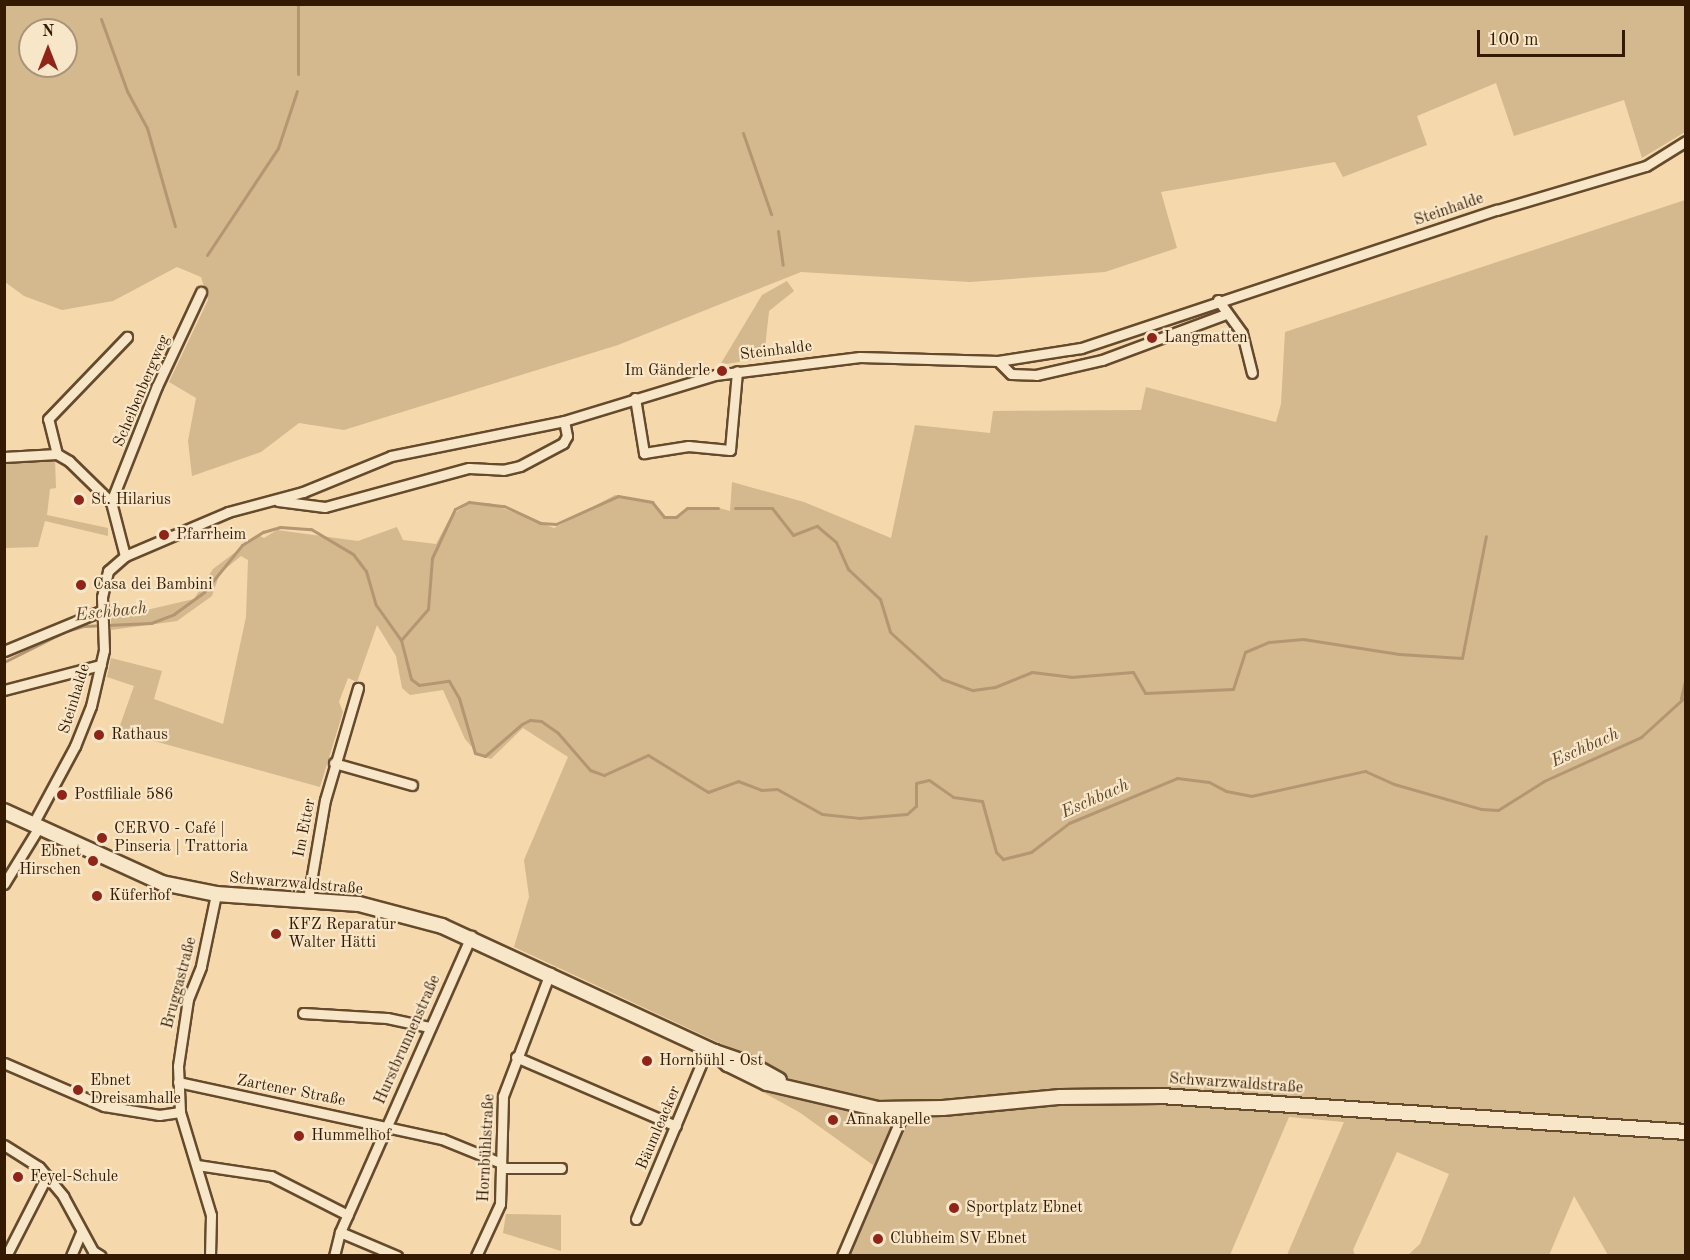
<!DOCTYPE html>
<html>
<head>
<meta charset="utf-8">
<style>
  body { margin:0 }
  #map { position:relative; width:1690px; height:1260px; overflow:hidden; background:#f5d8ab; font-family:"Old Standard TT",serif }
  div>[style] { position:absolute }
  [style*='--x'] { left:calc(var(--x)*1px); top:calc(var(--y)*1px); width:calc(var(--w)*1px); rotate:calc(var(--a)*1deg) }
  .green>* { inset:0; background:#d4b88e }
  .stream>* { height:3px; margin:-1.5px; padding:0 1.5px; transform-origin:1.5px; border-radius:1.5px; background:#b49772 }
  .roads { filter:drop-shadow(2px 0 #654a2c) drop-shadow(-2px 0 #654a2c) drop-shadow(0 2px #654a2c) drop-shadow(0 -2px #654a2c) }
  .minor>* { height:9px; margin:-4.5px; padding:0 4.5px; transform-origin:4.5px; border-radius:4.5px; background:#f8e6c8 }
  .secondary>* { height:14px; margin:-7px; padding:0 7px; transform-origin:7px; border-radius:7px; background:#f8e6c8 }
  .dots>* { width:16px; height:16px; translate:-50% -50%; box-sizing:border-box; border:3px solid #f8e6c8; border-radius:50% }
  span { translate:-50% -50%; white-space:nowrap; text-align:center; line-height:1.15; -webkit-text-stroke:4.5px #f8e6c8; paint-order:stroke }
  .street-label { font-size:16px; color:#351a02 }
  .poi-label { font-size:16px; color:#351a02 }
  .left { translate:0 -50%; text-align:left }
  .right { translate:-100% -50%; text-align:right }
  .water-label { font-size:18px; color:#614629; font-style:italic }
  .frame { position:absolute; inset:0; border:6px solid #351a02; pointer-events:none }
  .north { position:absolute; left:18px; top:18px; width:60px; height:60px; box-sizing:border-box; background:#f8e6c8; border:2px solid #aa9479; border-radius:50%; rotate:0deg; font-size:16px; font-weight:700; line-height:24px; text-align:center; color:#351a02 }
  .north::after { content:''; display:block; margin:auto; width:21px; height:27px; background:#8f2418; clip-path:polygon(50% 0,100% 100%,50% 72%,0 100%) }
  .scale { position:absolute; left:1477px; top:30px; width:148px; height:27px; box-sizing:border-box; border:3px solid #351a02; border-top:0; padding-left:8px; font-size:18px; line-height:21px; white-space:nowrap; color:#351a02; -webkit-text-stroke:4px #f8e6c8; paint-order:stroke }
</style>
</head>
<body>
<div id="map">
  <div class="green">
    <div style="clip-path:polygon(evenodd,5px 5px,1685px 5px,1685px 132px,1642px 158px,1624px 100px,1514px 136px,1496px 83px,1417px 116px,1427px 145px,1343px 177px,1335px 162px,1161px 192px,1177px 248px,1105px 272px,970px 282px,801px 272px,618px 345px,344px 430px,299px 423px,261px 452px,192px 476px,188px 441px,196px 398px,169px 382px,208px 300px,201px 277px,177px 267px,113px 301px,62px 310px,24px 296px,5px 282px,5px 5px,30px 30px,66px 30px,66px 66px,30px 66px,30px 30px)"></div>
    <div style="clip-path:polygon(1685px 200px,1685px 1255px,1608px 1255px,1574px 1196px,1549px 1255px,1408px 1255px,1420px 1244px,1449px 1174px,1397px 1152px,1353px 1250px,1355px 1255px,1287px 1255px,1344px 1122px,1289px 1117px,1230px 1255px,838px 1255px,870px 1181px,873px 1165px,799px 1112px,759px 1090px,771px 1067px,514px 947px,529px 897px,524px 860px,568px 757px,523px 728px,491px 759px,479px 755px,465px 739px,443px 690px,410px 695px,402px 688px,396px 656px,377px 625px,357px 682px,348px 678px,339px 702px,343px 712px,320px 787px,118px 731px,134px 686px,107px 677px,111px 658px,162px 671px,154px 699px,223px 724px,246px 617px,248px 560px,241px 556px,220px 573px,212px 596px,177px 621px,111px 630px,111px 606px,142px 611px,194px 599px,213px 569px,258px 535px,264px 538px,277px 530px,358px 541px,397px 527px,403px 540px,436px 544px,451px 516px,468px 503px,489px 503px,554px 528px,615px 495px,655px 504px,664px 518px,679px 517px,687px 509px,715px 507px,730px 511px,732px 482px,804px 502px,891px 538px,915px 425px,990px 433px,993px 411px,1141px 410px,1146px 387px,1276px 422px,1281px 404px,1285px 332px)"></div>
    <div style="clip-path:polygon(787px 281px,794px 291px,769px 311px,764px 358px,720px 365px,762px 295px)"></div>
    <div style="clip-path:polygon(4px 460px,55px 460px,56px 488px,50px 489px,47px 515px,108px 528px,108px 536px,45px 521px,38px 547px,5px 548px)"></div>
    <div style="clip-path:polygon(506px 1214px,561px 1215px,561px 1251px,503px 1233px)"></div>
  </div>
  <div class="stream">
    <div style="--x:298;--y:4;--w:70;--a:90"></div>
    <div style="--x:101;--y:19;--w:77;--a:70.1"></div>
    <div style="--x:127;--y:91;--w:42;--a:61.6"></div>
    <div style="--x:147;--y:128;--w:102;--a:74.1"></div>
    <div style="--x:743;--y:133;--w:86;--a:70.9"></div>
    <div style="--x:778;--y:231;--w:34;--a:82"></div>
    <div style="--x:207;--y:255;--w:128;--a:-56.4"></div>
    <div style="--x:278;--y:148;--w:60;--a:-71.6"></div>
    <div style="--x:735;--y:508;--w:37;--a:0"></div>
    <div style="--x:772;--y:508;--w:34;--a:52"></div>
    <div style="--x:793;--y:535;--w:26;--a:-21"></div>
    <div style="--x:817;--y:526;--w:25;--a:40"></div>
    <div style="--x:836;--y:542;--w:30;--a:66"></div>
    <div style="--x:848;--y:569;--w:44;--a:43.2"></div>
    <div style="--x:880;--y:599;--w:34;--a:73"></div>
    <div style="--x:890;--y:632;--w:70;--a:42.1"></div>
    <div style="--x:942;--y:679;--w:33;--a:20"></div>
    <div style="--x:973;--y:690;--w:22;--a:-8"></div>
    <div style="--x:995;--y:687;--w:40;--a:-22"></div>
    <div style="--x:1032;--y:672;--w:39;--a:7"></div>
    <div style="--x:1071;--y:677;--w:62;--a:-4.6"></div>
    <div style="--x:1133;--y:672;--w:24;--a:60"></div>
    <div style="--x:1145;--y:693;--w:88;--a:-2.6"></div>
    <div style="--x:1233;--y:689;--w:39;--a:-72"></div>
    <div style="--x:1245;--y:652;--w:26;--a:-23"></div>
    <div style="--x:1269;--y:642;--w:34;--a:-5"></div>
    <div style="--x:1303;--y:639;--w:97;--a:8.9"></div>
    <div style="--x:1399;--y:654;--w:63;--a:3.6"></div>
    <div style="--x:1462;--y:658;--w:124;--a:-78.9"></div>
    <div style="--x:401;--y:640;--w:41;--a:-48.9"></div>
    <div style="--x:428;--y:609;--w:51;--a:-85.5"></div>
    <div style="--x:432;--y:558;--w:54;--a:-64.9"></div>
    <div style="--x:455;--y:509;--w:16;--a:-27"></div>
    <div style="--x:469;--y:502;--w:35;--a:7"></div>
    <div style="--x:504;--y:506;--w:40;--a:25"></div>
    <div style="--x:540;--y:523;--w:16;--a:4"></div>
    <div style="--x:556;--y:524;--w:68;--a:-24.3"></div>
    <div style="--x:618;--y:496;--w:35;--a:10"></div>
    <div style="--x:652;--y:502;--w:19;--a:51"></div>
    <div style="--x:664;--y:517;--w:12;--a:0"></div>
    <div style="--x:676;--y:517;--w:14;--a:-39"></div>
    <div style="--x:687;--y:508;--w:31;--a:0"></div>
    <div style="--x:4;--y:662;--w:69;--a:-26.6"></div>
    <div style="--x:66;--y:631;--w:19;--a:-16"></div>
    <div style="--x:84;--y:626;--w:67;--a:-2.6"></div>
    <div style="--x:151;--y:623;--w:25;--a:-21"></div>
    <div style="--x:174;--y:614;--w:37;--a:-36"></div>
    <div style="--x:204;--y:592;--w:60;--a:-51"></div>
    <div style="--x:242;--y:545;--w:25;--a:-32"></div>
    <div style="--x:263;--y:532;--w:18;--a:-16"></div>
    <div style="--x:280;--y:527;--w:31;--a:4"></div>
    <div style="--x:311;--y:529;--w:49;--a:30.8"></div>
    <div style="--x:353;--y:554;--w:21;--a:53"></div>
    <div style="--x:366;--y:571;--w:35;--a:74"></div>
    <div style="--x:376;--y:605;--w:43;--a:54.5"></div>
    <div style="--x:401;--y:640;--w:40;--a:75.6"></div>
    <div style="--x:411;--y:679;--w:10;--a:37"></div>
    <div style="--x:419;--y:685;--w:30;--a:-8"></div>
    <div style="--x:449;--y:681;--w:20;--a:60"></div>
    <div style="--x:459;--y:698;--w:57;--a:73.8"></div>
    <div style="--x:475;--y:753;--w:10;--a:17"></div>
    <div style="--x:485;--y:756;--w:49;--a:-40.9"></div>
    <div style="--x:522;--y:724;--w:9;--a:-27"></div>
    <div style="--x:530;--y:720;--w:11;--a:5"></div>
    <div style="--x:541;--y:721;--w:21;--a:35"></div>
    <div style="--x:558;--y:733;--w:49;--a:49.1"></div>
    <div style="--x:590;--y:770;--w:15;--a:20"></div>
    <div style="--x:604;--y:775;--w:48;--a:-24.4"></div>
    <div style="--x:648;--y:755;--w:70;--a:31.7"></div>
    <div style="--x:708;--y:792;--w:32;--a:-20"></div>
    <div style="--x:738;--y:781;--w:25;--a:21"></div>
    <div style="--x:761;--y:790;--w:16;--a:-4"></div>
    <div style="--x:777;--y:789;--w:51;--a:29.1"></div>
    <div style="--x:822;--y:814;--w:37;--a:6"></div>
    <div style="--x:859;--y:818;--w:48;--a:-4.8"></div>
    <div style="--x:907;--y:814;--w:12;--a:-42"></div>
    <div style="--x:916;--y:806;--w:23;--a:-90"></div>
    <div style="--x:916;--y:783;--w:13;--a:-13"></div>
    <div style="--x:929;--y:780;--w:29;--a:35"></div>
    <div style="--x:953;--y:797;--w:29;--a:8"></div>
    <div style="--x:982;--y:801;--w:53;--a:74.6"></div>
    <div style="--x:996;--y:852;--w:10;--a:45"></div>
    <div style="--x:1003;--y:859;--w:29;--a:-14"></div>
    <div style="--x:1031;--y:852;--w:48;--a:-37.3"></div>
    <div style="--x:1069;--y:823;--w:117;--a:-22.6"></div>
    <div style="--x:1177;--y:778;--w:32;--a:7"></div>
    <div style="--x:1209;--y:782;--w:19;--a:28"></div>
    <div style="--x:1226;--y:791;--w:25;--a:11"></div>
    <div style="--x:1251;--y:796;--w:117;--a:-12.4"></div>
    <div style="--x:1365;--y:771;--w:32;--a:24"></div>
    <div style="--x:1394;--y:784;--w:91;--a:16"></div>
    <div style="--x:1481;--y:809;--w:17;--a:3"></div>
    <div style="--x:1498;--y:810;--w:54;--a:-32.2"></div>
    <div style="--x:1544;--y:781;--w:107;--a:-24.4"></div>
    <div style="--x:1641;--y:737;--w:61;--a:-42.3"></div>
    <div style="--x:1681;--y:698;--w:23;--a:-77"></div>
  </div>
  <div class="roads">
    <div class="minor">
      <div style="--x:1218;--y:300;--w:41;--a:54"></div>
      <div style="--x:1242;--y:333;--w:41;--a:76"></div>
      <div style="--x:998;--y:361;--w:18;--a:45"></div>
      <div style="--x:1011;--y:374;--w:25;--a:2"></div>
      <div style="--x:1036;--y:375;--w:68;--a:-12.8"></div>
      <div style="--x:1102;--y:360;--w:132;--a:-20.4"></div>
      <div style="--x:635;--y:398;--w:56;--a:80.7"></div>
      <div style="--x:644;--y:453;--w:45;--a:-9"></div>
      <div style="--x:688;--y:446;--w:42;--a:5.4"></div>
      <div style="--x:730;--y:450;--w:79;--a:-84.9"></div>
      <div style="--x:57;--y:454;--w:36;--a:-104"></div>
      <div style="--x:48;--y:419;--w:114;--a:-46.1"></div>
      <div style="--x:4;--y:457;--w:53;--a:-3.2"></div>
      <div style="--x:57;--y:454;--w:14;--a:30"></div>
      <div style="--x:69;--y:461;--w:59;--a:44.3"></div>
      <div style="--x:111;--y:502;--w:56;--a:75.5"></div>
      <div style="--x:278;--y:501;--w:47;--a:7.3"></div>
      <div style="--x:325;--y:507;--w:149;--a:-15.2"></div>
      <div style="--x:469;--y:468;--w:34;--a:3"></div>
      <div style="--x:503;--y:470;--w:17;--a:-13"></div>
      <div style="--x:520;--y:466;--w:49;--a:-28.1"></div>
      <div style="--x:563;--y:443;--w:8;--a:-60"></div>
      <div style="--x:567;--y:436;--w:15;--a:-101"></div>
      <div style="--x:111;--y:502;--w:125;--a:-68.4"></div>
      <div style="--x:157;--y:386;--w:104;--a:-64.9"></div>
      <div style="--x:4;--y:651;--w:107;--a:-22.5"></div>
      <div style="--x:4;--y:690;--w:100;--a:-14.5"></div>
      <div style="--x:334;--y:763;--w:81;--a:15.8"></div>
      <div style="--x:33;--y:824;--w:89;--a:-61.7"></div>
      <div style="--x:75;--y:746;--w:43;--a:-68.2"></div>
      <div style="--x:91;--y:706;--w:57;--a:-76.9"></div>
      <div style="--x:104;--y:650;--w:53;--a:-92.2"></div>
      <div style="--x:102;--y:597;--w:27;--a:-77"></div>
      <div style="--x:108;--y:571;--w:23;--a:-41"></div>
      <div style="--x:125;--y:556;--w:112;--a:-23.1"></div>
      <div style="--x:228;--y:512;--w:78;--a:-14.9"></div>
      <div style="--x:303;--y:492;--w:95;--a:-22.2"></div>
      <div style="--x:391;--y:456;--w:177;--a:-11.4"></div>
      <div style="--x:564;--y:421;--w:158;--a:-16.9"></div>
      <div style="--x:715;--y:375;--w:146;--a:-7.1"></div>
      <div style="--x:860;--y:357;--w:138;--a:1.7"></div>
      <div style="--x:998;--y:361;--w:84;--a:-8.9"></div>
      <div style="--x:1081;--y:348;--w:438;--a:-18.4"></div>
      <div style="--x:1497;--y:210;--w:155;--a:-16.5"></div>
      <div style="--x:1646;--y:166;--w:47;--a:-32"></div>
      <div style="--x:4;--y:884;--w:67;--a:-58.4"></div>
      <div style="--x:308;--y:899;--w:100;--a:-80.3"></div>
      <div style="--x:325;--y:800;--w:117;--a:-73.6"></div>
      <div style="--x:303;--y:1013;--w:84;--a:3.4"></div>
      <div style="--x:387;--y:1018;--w:43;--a:12.1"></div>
      <div style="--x:516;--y:1057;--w:174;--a:23.3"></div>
      <div style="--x:4;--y:1063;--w:109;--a:23.3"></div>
      <div style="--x:104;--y:1106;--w:56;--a:9.3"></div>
      <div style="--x:159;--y:1115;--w:21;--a:-8"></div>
      <div style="--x:178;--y:1082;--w:270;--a:12.2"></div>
      <div style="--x:442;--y:1139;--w:64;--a:22.1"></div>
      <div style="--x:4;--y:1145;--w:41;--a:32.2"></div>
      <div style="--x:39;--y:1167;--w:38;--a:50"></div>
      <div style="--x:63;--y:1196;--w:63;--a:61.4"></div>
      <div style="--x:93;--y:1251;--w:9;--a:32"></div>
      <div style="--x:197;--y:1165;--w:75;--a:8.5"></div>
      <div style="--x:271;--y:1176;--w:86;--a:26.9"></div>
      <div style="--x:501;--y:1168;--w:60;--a:0"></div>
      <div style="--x:636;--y:1219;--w:186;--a:-67.2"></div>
      <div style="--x:340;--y:1232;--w:62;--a:22.8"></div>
      <div style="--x:6;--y:1256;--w:90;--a:-62.9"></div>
      <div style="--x:71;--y:1256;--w:26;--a:-67"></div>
      <div style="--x:210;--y:1256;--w:41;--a:-88.6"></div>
      <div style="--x:211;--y:1215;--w:108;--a:-106.8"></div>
      <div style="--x:180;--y:1112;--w:46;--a:-92.5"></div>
      <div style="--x:178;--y:1066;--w:68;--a:-81.5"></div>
      <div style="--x:188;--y:999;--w:35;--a:-68"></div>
      <div style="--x:201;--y:966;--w:74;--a:-78.2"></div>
      <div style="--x:334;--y:1256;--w:25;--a:-76"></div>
      <div style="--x:340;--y:1232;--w:324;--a:-66.1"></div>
      <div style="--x:476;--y:1256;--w:57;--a:-65.2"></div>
      <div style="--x:500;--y:1204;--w:108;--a:-88.4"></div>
      <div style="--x:503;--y:1096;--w:132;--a:-69.1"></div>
      <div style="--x:842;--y:1256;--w:147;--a:-66.8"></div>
      <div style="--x:900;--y:1121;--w:11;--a:-85"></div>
    </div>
    <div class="secondary">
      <div style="--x:4;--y:811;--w:174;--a:24.5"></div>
      <div style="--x:162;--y:883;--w:55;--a:11.5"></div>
      <div style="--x:216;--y:894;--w:143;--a:4"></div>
      <div style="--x:359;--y:904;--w:86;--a:14.8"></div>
      <div style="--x:442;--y:926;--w:301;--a:24.8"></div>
      <div style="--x:715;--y:1052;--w:37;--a:19"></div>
      <div style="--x:750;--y:1064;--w:33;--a:29"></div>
      <div style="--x:715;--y:1052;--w:18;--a:43"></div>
      <div style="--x:728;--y:1064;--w:43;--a:26"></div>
      <div style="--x:767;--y:1083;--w:114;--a:13.2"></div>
      <div style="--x:878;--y:1109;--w:65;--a:-0.9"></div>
      <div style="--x:943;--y:1108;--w:118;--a:-5.4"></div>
      <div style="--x:1060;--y:1097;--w:101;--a:-0.6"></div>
      <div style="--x:1161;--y:1096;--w:526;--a:3.92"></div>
    </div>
  </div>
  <div class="dots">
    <div style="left:1152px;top:338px;background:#8f2418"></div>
    <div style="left:722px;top:371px;background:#8f2418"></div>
    <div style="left:79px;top:500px;background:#8f2418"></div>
    <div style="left:164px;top:535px;background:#8f2418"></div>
    <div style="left:81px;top:585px;background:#8f2418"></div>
    <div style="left:99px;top:735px;background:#8f2418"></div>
    <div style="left:62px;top:795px;background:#8f2418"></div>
    <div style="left:102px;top:838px;background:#8f2418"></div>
    <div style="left:93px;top:861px;background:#8f2418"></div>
    <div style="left:97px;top:896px;background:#8f2418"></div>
    <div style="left:276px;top:934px;background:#8f2418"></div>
    <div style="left:647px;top:1061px;background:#8f2418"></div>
    <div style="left:78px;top:1090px;background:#8f2418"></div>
    <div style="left:833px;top:1120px;background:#8f2418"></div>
    <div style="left:299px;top:1136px;background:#8f2418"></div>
    <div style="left:18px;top:1177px;background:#8f2418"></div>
    <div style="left:954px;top:1208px;background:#8f2418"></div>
    <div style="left:878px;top:1239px;background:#8f2418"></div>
  </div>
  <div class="street-label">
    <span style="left:1449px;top:210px;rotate:-19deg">Steinhalde</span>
    <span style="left:776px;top:351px;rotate:-7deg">Steinhalde</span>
    <span style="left:142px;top:391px;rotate:-67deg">Scheibenbergweg</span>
    <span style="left:75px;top:699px;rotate:-73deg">Steinhalde</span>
    <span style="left:305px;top:828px;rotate:-79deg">Im Etter</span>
    <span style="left:296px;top:884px;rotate:5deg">Schwarzwaldstraße</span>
    <span style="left:180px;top:983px;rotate:-75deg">Bruggastraße</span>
    <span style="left:408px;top:1040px;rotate:-66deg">Hurstbrunnenstraße</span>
    <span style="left:1236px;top:1084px;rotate:4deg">Schwarzwaldstraße</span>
    <span style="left:291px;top:1091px;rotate:11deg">Zartener Straße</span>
    <span style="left:659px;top:1128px;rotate:-67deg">Bäumleacker</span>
    <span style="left:487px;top:1148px;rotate:-87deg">Hornbühlstraße</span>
  </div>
  <div class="poi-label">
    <span class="left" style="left:1164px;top:338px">Langmatten</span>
    <span class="right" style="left:710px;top:371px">Im Gänderle</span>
    <span class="left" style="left:91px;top:500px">St. Hilarius</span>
    <span class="left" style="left:176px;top:535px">Pfarrheim</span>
    <span class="left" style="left:93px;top:585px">Casa dei Bambini</span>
    <span class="left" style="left:111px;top:735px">Rathaus</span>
    <span class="left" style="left:74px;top:795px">Postfiliale 586</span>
    <span class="left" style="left:114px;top:838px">CERVO - Café |<br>Pinseria | Trattoria</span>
    <span class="right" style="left:81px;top:861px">Ebnet<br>Hirschen</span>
    <span class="left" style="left:109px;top:896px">Küferhof</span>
    <span class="left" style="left:288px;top:934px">KFZ Reparatur<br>Walter Hätti</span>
    <span class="left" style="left:659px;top:1061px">Hornbühl - Ost</span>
    <span class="left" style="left:90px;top:1090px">Ebnet<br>Dreisamhalle</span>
    <span class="left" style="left:845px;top:1120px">Annakapelle</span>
    <span class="left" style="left:311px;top:1136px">Hummelhof</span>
    <span class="left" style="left:30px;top:1177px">Feyel-Schule</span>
    <span class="left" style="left:966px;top:1208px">Sportplatz Ebnet</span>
    <span class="left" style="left:890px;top:1239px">Clubheim SV Ebnet</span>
  </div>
  <div class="water-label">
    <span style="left:111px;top:612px;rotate:-6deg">Eschbach</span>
    <span style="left:1585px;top:748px;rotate:-24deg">Eschbach</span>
    <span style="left:1095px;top:799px;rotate:-24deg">Eschbach</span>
  </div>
  <div class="frame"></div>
  <div class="north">N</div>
  <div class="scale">100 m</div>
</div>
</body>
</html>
